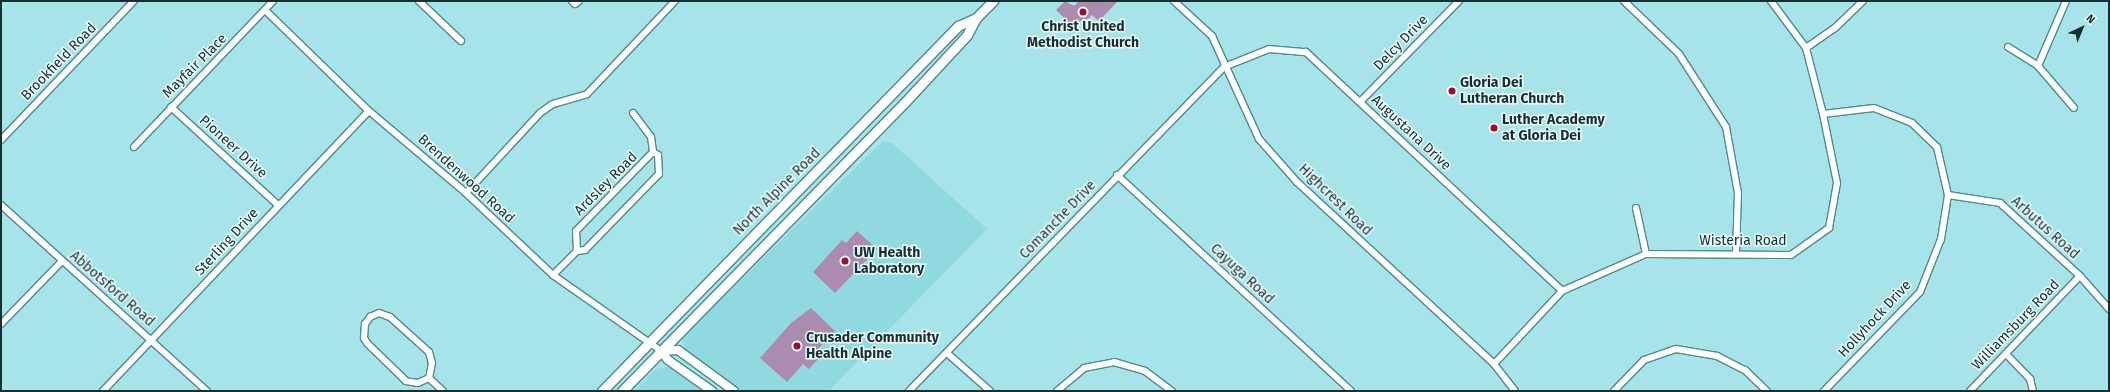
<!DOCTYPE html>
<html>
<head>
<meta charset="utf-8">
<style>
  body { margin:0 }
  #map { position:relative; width:2110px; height:392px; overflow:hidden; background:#a6e4e9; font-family:"Fira Sans",sans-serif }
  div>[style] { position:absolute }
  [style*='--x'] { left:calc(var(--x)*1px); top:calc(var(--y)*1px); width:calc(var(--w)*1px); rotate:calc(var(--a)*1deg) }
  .built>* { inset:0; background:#90dadf }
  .building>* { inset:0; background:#ab8cb0 }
  .roads { filter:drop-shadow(1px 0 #4e8b8f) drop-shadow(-1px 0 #4e8b8f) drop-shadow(0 1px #4e8b8f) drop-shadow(0 -1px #4e8b8f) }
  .minor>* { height:6px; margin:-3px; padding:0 3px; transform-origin:3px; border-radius:3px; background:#fff }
  .tertiary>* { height:8px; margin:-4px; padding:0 4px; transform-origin:4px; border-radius:4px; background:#fff }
  .secondary>* { height:9px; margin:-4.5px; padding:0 4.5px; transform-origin:4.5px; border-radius:4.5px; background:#fff }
  .dots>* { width:11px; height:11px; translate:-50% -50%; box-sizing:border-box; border:2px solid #eafcfe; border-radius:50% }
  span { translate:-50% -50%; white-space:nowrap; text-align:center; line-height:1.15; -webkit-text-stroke:3px #eafcfe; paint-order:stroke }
  .poi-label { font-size:14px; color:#162f31; font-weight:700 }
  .left { translate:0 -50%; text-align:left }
  .street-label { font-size:14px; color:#162f31 }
  .frame { position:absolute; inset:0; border:2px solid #162f31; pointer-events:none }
  .north { position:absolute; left:2062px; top:8px; width:40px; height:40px; -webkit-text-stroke:3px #eafcfe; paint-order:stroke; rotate:44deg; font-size:11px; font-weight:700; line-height:16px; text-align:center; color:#162f31 }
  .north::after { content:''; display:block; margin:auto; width:14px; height:18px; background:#162f31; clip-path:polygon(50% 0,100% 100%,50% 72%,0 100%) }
</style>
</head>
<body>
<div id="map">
  <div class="built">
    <div style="clip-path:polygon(883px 141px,892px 143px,987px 229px,829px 391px,741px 391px,685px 349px,682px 341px,685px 334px)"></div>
    <div style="clip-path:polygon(666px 367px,672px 367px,707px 391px,635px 391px,656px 369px)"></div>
  </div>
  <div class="building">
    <div style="clip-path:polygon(1065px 1px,1074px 6px,1079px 1px,1118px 1px,1099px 21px,1092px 15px,1086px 21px,1084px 18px,1074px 28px,1056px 10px)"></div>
    <div style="clip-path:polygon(857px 231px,877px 249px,835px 293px,813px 272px,842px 240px,846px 243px)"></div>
    <div style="clip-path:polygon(811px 308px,835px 331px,818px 349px,823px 354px,809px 369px,803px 364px,787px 382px,760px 358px,791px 323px)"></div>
  </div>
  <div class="roads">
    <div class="minor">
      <div style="--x:419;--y:1;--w:58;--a:43.6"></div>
      <div style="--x:572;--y:1;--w:4;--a:45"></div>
      <div style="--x:575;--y:4;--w:5;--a:-37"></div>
      <div style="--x:1174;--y:1;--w:52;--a:42.6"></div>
      <div style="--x:1212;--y:36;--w:113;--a:65.5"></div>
      <div style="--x:1259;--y:139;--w:57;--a:48.5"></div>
      <div style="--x:1297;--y:182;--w:268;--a:42.7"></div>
      <div style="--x:1494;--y:364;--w:34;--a:52"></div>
      <div style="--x:1624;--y:1;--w:76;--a:43.9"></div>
      <div style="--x:1679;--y:54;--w:87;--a:57.2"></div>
      <div style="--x:1726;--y:127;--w:67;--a:79.7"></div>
      <div style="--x:1738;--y:193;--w:60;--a:91.9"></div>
      <div style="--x:266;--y:11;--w:144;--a:44.2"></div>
      <div style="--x:369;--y:111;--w:127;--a:40.2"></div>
      <div style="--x:466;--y:193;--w:120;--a:43.3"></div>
      <div style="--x:553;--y:275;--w:132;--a:35.1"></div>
      <div style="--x:2008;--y:47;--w:36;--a:32"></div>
      <div style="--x:2038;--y:66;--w:55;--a:49.4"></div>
      <div style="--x:1806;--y:48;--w:35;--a:-35"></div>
      <div style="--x:1835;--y:28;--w:39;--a:-44"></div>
      <div style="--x:2038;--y:66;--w:71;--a:-66.7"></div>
      <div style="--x:1360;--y:102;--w:141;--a:-45.6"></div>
      <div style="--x:171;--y:107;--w:145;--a:42.5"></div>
      <div style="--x:633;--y:113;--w:30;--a:53"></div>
      <div style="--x:651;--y:137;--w:15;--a:82"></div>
      <div style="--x:1823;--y:114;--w:51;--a:-6.7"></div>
      <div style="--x:1874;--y:108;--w:41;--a:21.5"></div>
      <div style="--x:1912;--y:123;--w:35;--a:44"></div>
      <div style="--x:1937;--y:147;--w:49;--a:77.1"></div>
      <div style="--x:1948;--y:195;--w:45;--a:99"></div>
      <div style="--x:1941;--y:239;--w:57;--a:111.6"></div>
      <div style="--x:1920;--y:292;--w:138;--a:134.1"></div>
      <div style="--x:1;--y:140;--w:192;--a:-46.3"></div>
      <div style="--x:134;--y:147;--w:202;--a:-46.4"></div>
      <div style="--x:1117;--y:175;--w:318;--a:42.7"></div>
      <div style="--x:466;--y:193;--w:109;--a:-47.2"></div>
      <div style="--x:540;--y:113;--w:16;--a:-35"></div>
      <div style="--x:553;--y:104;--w:35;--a:-16"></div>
      <div style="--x:587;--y:94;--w:128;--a:-46.6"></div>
      <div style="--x:1948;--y:195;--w:53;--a:8.7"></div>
      <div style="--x:2000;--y:203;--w:108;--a:42.4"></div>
      <div style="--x:2080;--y:276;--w:44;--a:48.7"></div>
      <div style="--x:1;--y:205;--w:278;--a:42.1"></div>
      <div style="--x:1636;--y:208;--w:47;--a:77.7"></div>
      <div style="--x:553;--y:275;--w:34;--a:-45"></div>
      <div style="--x:577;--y:251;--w:8;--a:-7"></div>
      <div style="--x:585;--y:250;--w:106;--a:-45.8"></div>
      <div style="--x:659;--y:174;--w:19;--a:-93"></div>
      <div style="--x:658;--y:155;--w:6;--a:-149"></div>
      <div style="--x:653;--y:152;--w:110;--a:134.3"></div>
      <div style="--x:576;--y:231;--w:20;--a:87"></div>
      <div style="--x:379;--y:313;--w:12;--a:20"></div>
      <div style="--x:390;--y:317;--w:52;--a:41.9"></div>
      <div style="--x:429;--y:352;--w:11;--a:75"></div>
      <div style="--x:432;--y:363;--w:15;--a:101"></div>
      <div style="--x:429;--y:378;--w:12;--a:156"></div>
      <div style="--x:418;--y:383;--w:12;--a:-171"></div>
      <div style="--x:406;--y:381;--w:54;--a:-135.7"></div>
      <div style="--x:367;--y:343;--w:6;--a:-121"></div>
      <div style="--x:364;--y:338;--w:14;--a:-86"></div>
      <div style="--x:365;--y:324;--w:9;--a:-54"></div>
      <div style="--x:370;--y:317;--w:10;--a:-24"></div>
      <div style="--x:1;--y:324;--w:86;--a:-45.9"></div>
      <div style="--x:947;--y:353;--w:57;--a:41.5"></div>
      <div style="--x:2006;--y:354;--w:35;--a:46"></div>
      <div style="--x:2030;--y:379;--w:12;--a:76"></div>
      <div style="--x:1494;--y:364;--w:100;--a:-47"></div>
      <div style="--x:1562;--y:291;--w:92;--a:-23.8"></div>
      <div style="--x:1646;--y:254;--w:145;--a:0.4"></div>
      <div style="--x:1791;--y:255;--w:47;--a:-35.4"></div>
      <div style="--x:1829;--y:228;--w:46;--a:-79.9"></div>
      <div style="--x:1837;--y:183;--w:70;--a:-101.5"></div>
      <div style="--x:1823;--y:114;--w:68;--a:-104.4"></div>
      <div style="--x:1806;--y:48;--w:59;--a:-126.7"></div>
      <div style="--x:429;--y:378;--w:19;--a:43"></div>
      <div style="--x:103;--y:391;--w:386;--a:-46.5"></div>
      <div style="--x:909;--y:391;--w:452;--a:-45.8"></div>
      <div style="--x:1224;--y:67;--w:48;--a:-21.8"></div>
      <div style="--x:1269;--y:49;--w:37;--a:5"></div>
      <div style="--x:1306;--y:52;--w:350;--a:43"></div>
      <div style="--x:1057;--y:391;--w:35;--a:-40"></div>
      <div style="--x:1084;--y:368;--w:31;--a:-11"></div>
      <div style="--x:1114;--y:362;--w:32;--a:16"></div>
      <div style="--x:1145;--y:371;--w:34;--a:37"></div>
      <div style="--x:1614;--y:391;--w:43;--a:-45.9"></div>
      <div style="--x:1644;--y:360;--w:34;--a:-19"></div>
      <div style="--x:1676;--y:349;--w:42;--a:9.7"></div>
      <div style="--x:1717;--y:356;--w:31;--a:27"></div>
      <div style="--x:1745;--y:370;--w:30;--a:44"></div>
      <div style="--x:1970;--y:391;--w:159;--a:-46.3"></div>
    </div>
    <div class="tertiary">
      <div style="--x:661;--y:351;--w:17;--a:-3"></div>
      <div style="--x:678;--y:350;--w:69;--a:36.2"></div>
      <div style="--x:661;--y:351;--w:11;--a:52"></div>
      <div style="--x:668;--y:360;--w:54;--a:35.2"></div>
    </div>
    <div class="secondary">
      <div style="--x:602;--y:391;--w:510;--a:-45.72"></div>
      <div style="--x:958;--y:26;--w:20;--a:-24"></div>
      <div style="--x:622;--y:391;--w:404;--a:-45.6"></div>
      <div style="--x:905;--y:102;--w:91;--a:-47.2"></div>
      <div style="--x:967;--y:35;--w:19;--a:-62"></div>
      <div style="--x:976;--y:18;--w:24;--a:-45"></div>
    </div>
  </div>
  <div class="dots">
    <div style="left:1083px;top:12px;background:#a50a25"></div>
    <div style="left:1452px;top:91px;background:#a50a25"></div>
    <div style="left:1494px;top:128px;background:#a50a25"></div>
    <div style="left:845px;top:261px;background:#a50a25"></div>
    <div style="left:797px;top:346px;background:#a50a25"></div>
  </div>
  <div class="poi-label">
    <span style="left:1083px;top:35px">Christ United<br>Methodist Church</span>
    <span class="left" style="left:1460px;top:91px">Gloria Dei<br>Lutheran Church</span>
    <span class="left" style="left:1502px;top:128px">Luther Academy<br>at Gloria Dei</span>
    <span class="left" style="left:854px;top:261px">UW Health<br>Laboratory</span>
    <span class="left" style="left:806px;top:346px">Crusader Community<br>Health Alpine</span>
  </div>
  <div class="street-label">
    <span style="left:1401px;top:43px;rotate:-46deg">Delcy Drive</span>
    <span style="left:59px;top:62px;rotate:-46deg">Brookfield Road</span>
    <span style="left:195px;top:66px;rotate:-45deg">Mayfair Place</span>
    <span style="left:1411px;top:133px;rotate:43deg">Augustana Drive</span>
    <span style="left:233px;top:147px;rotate:42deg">Pioneer Drive</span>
    <span style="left:466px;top:179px;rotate:42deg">Brendenwood Road</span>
    <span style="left:606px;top:184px;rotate:-45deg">Ardsley Road</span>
    <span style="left:777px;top:192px;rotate:-45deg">North Alpine Road</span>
    <span style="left:1335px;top:200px;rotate:44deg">Highcrest Road</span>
    <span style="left:1058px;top:220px;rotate:-46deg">Comanche Drive</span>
    <span style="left:2045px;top:228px;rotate:42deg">Arbutus Road</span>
    <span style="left:1743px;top:241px">Wisteria Road</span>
    <span style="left:227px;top:242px;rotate:-47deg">Sterling Drive</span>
    <span style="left:1242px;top:274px;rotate:43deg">Cayuga Road</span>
    <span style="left:112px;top:289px;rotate:41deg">Abbotsford Road</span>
    <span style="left:1875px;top:319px;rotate:-47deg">Hollyhock Drive</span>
    <span style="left:2016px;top:325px;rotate:-46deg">Williamsburg Road</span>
  </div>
  <div class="frame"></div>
  <div class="north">N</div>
</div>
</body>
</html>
